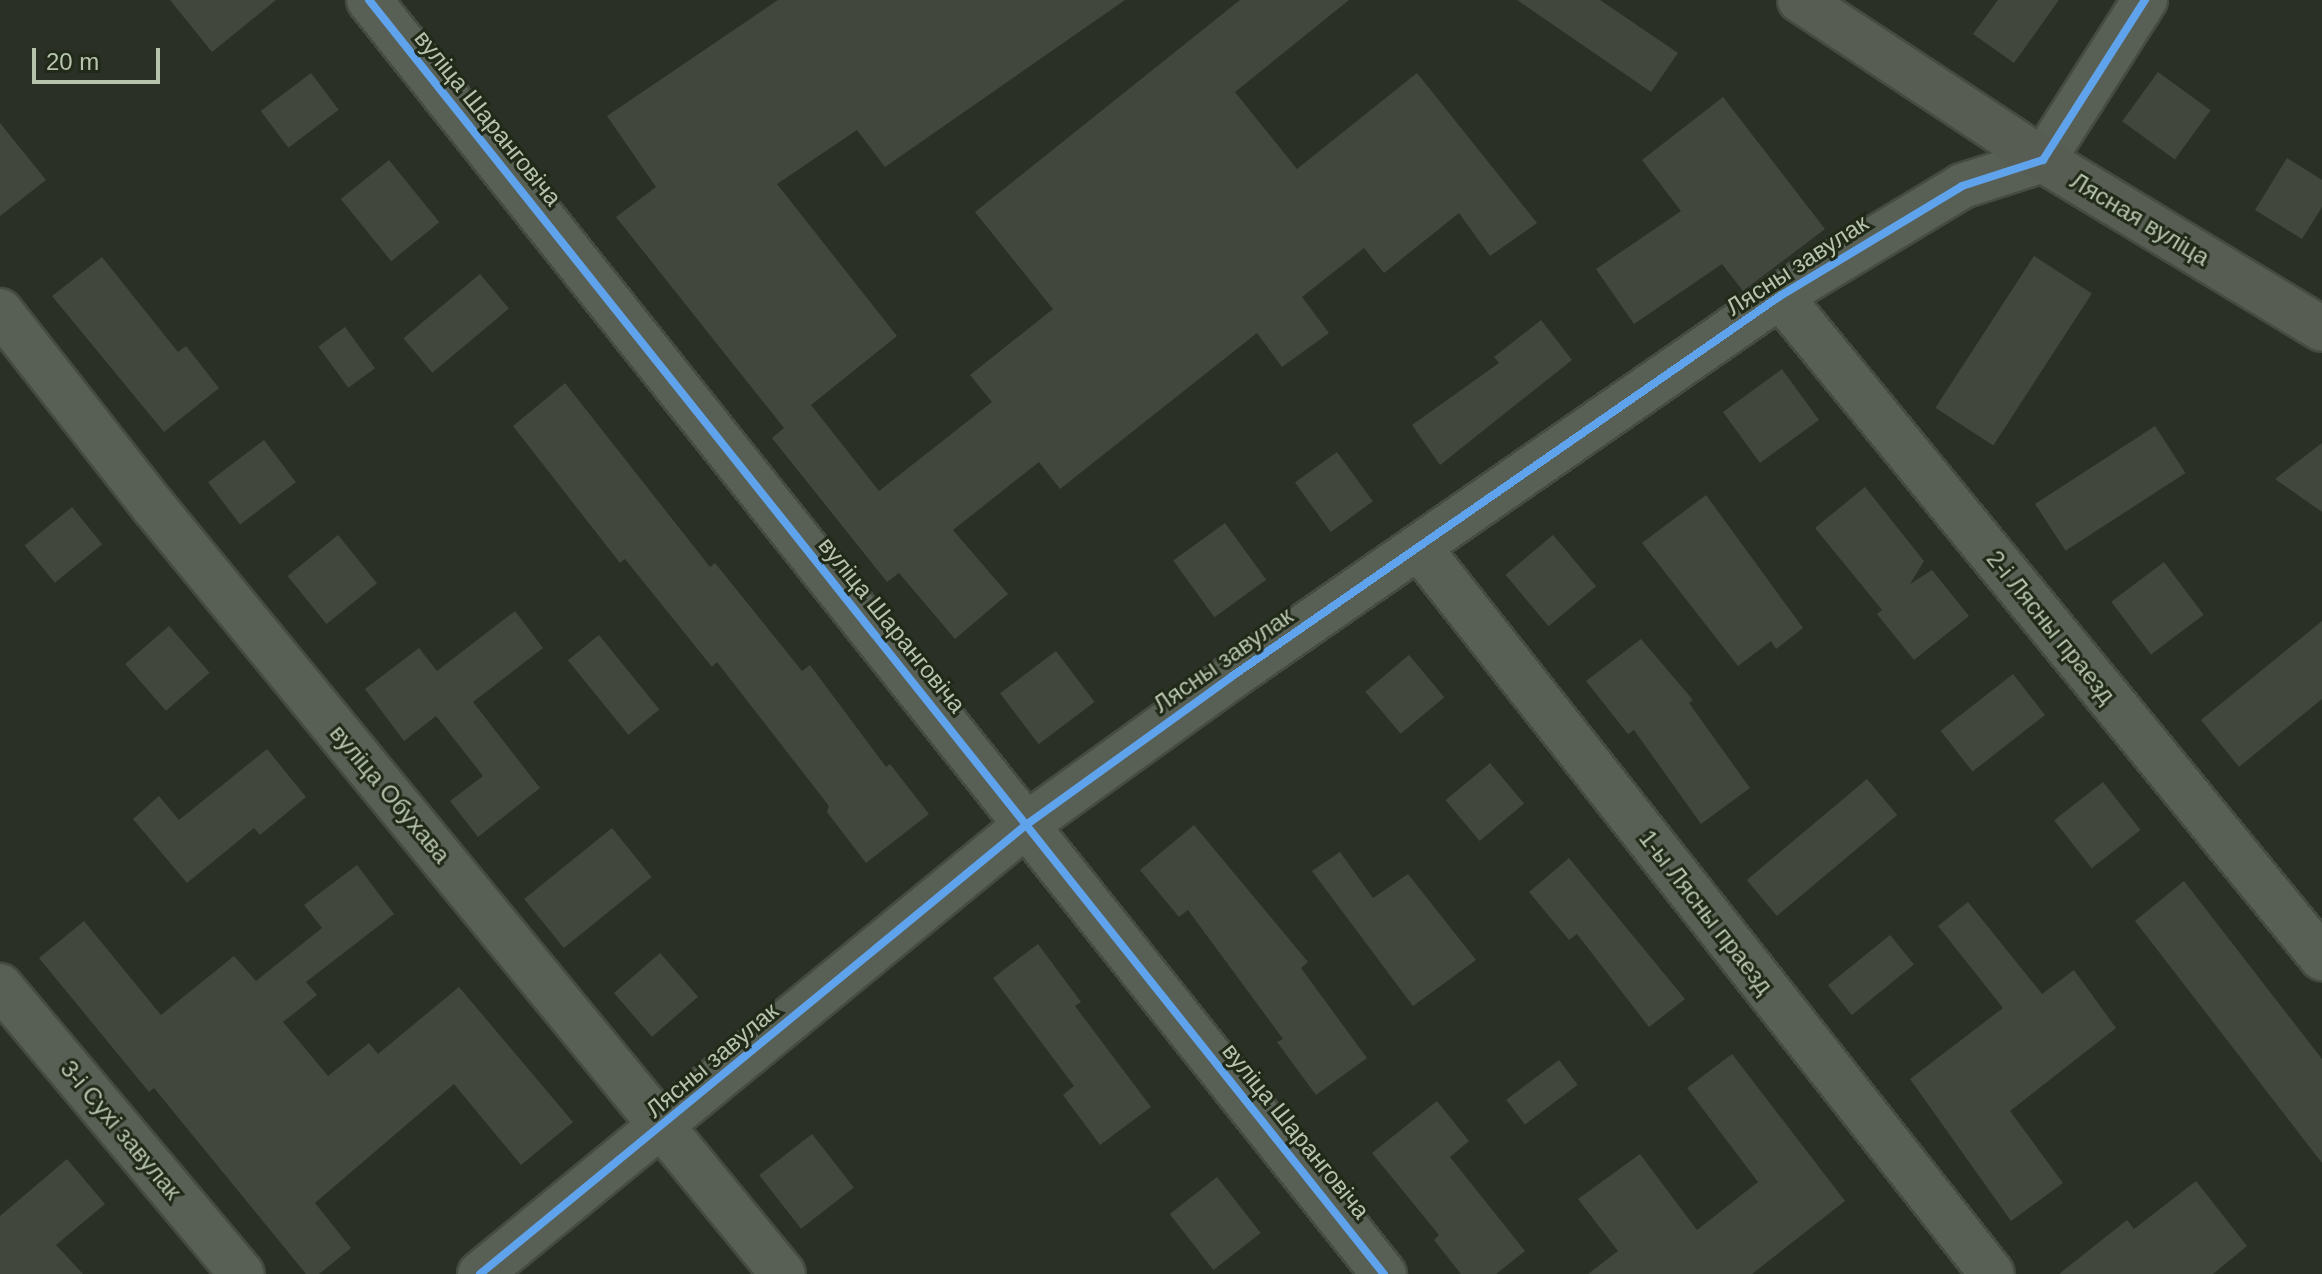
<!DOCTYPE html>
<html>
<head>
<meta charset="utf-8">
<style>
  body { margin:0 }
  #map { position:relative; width:2322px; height:1274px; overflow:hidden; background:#2a3025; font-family:Helvetica,sans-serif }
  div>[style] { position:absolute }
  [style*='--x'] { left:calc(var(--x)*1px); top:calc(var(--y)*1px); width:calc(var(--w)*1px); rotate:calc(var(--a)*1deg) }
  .building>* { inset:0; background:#41473c; transform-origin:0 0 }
  .roads { filter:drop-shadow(2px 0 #464b42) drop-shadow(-2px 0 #464b42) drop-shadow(0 2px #464b42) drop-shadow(0 -2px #464b42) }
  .street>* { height:44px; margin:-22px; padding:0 22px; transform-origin:22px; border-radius:22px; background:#585f54 }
  .secondary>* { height:44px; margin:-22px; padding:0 22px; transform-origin:22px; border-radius:22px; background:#575d53 }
  .cycleway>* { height:8px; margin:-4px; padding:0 4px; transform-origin:4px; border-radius:4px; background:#60a3ed }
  span { translate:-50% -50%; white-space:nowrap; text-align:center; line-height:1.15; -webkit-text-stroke:6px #212a19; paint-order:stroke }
  .street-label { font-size:24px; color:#b7c3ad }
  .scale { position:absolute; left:32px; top:48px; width:128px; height:36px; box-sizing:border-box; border:4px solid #b7c3ad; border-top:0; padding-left:10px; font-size:24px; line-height:28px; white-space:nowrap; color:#b7c3ad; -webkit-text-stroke:6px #212a19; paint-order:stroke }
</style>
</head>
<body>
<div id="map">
  <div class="building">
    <div style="clip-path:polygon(170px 0,276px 0,212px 52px)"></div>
    <div style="clip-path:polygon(778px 0,1125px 0,885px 167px,857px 130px,777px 184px,897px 336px,811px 405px,879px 491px,992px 402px,970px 375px,1053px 309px,975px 212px,1240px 0,1349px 0,1235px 92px,1297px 169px,1417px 73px,1537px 223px,1490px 256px,1459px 213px,1384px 273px,1364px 248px,1302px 297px,1329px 333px,1282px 367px,1257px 333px,1060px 489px,1039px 462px,953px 530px,1008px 594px,955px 639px,899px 573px,887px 582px,772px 438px,784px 428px,616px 217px,656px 187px,607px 116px)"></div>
    <div style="clip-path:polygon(1517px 0,1600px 0,1678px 53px,1651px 92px)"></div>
    <div style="clip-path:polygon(1998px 0,2059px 0,2014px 63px,1973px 34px)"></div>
    <div style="left:2158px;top:72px;width:65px;height:61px;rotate:36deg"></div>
    <div style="left:311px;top:73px;width:46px;height:63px;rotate:53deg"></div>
    <div style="clip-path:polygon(1723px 97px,1825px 229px,1743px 291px,1722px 264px,1634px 324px,1596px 269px,1681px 211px,1642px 160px)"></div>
    <div style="clip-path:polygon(0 123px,46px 180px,0 216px)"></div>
    <div style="clip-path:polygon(2287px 158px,2322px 180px,2322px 207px,2302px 239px,2255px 210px)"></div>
    <div style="left:389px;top:160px;width:80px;height:62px;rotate:51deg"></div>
    <div style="left:2034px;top:256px;width:69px;height:181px;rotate:33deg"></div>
    <div style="clip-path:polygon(102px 257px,178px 352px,186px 346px,219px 388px,164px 432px,52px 296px)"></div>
    <div style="left:480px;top:274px;width:45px;height:100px;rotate:50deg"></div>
    <div style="clip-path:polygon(1541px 320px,1572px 360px,1440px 465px,1412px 425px,1499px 363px,1494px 357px)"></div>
    <div style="left:345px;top:327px;width:51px;height:33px;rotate:54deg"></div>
    <div style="left:1782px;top:369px;width:63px;height:73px;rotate:54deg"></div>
    <div style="clip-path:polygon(565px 383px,710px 567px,715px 563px,802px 671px,810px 665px,886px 767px,890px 764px,929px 814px,866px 863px,827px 812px,829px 806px,717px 662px,712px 667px,625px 559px,620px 563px,513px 426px)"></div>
    <div style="left:2155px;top:426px;width:56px;height:143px;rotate:57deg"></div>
    <div style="left:264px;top:440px;width:53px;height:70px;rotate:53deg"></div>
    <div style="clip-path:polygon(2322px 443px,2322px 512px,2275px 479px)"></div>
    <div style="left:1337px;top:452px;width:61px;height:52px;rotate:54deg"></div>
    <div style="clip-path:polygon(1865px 487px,1924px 561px,1910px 584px,1932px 570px,1969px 616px,1914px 660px,1877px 614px,1882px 610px,1815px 528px)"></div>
    <div style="clip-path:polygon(1706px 495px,1803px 628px,1776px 649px,1771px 641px,1738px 666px,1642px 543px)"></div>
    <div style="left:72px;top:507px;width:48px;height:61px;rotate:51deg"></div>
    <div style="left:1225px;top:523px;width:70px;height:64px;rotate:54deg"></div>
    <div style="left:338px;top:535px;width:62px;height:65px;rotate:51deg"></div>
    <div style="left:1553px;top:535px;width:67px;height:62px;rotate:50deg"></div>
    <div style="left:2164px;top:562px;width:66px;height:66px;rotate:53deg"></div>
    <div style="clip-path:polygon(515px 611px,543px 648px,473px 702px,540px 788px,478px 837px,450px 801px,483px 776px,436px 716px,404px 741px,365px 689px,419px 648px,437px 671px)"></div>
    <div style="clip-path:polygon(2322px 621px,2322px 699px,2239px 767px,2201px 720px)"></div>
    <div style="left:169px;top:626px;width:62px;height:58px;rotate:49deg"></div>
    <div style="left:599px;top:635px;width:96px;height:40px;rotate:51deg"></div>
    <div style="clip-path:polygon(1641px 639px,1693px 700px,1689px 703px,1750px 788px,1701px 824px,1634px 730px,1628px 734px,1586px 681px)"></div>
    <div style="left:1056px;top:651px;width:64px;height:70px;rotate:53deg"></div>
    <div style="left:1409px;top:655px;width:55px;height:57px;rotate:50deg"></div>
    <div style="left:2013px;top:674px;width:52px;height:92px;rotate:52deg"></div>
    <div style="clip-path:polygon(267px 749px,306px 797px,260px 835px,254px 828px,187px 883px,133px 819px,159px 796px,179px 820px)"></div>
    <div style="left:1490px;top:763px;width:53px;height:58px;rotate:50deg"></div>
    <div style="left:1867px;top:779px;width:47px;height:157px;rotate:50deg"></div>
    <div style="left:2103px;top:782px;width:61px;height:62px;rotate:52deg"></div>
    <div style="clip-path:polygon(1194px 825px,1308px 962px,1301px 968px,1367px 1058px,1316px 1095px,1277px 1042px,1283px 1039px,1188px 910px,1179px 917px,1140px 870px)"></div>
    <div style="left:612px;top:828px;width:63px;height:113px;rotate:51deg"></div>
    <div style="clip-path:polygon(1340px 852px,1373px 898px,1408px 874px,1476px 960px,1413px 1006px,1312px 871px)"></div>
    <div style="clip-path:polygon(1569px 858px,1685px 999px,1649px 1027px,1577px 934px,1569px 940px,1529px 892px)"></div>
    <div style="clip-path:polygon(357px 865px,394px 914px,306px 982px,317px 995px,283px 1022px,328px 1076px,369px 1043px,378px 1054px,459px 987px,573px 1122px,521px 1165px,454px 1084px,315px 1203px,351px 1248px,319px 1274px,306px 1274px,154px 1088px,149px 1092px,39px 958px,84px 921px,161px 1015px,234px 956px,256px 981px,322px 928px,304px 905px)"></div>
    <div style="clip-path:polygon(2184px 881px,2322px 1059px,2322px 1163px,2135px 921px)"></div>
    <div style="clip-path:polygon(1968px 902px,2042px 994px,2074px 970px,2116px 1028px,2010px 1111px,2063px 1183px,2011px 1221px,1910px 1079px,2003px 1008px,1938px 926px)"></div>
    <div style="left:1890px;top:935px;width:38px;height:80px;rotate:51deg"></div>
    <div style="clip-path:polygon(1038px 944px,1081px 1002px,1075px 1006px,1151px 1107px,1100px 1145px,1063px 1095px,1074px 1086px,993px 978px)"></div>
    <div style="left:660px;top:953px;width:58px;height:61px;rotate:49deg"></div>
    <div style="clip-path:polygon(1732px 1054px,1845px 1201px,1752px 1274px,1588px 1274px,1618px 1251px,1578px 1199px,1640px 1154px,1697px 1230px,1758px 1182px,1687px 1088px)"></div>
    <div style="left:1559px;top:1060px;width:31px;height:66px;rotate:53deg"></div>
    <div style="clip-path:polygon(1437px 1101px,1469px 1141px,1450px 1157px,1525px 1251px,1496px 1274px,1461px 1274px,1434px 1240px,1439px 1235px,1372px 1153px)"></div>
    <div style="left:812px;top:1134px;width:68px;height:67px;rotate:52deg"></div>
    <div style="clip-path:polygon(67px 1159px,105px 1204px,56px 1245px,83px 1274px,0 1274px,0 1216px)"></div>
    <div style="left:1217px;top:1177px;width:71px;height:60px;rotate:52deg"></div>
    <div style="clip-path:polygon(2196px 1181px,2247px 1246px,2213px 1274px,2059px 1274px,2127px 1220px,2134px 1229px)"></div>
  </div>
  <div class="roads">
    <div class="street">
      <div style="--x:369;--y:0;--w:1629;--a:51.46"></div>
      <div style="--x:1780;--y:296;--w:856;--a:50.69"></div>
      <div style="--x:0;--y:311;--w:248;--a:51.9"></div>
      <div style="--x:153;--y:506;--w:993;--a:50.64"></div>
      <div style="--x:1420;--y:549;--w:923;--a:51.73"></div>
      <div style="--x:0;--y:986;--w:376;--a:50"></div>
      <div style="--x:480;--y:1274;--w:707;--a:-39.43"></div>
      <div style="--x:1026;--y:825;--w:253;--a:-35.8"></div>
      <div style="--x:1231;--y:677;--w:668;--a:-34.76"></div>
      <div style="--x:1780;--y:296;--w:213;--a:-31.1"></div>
      <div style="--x:1962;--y:186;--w:85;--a:-17.8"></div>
      <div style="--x:2043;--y:160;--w:190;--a:-57.5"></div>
    </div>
    <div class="secondary">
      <div style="--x:1800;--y:0;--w:291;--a:33.4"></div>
      <div style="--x:2043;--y:160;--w:326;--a:31.2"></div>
    </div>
  </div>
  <div class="cycleway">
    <div style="--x:369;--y:0;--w:1629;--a:51.46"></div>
    <div style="--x:480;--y:1274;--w:707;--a:-39.43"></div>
    <div style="--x:1026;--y:825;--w:253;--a:-35.8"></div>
    <div style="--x:1231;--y:677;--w:668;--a:-34.76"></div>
    <div style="--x:1780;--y:296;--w:213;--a:-31.1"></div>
    <div style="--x:1962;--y:186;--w:85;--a:-17.8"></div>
    <div style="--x:2043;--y:160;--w:190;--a:-57.5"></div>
  </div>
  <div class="street-label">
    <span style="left:488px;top:118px;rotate:51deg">вуліца Шаранговіча</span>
    <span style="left:2140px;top:219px;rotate:31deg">Лясная вуліца</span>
    <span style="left:1797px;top:265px;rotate:-33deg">Лясны завулак</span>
    <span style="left:892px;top:625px;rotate:51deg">вуліца Шаранговіча</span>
    <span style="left:2051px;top:627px;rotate:51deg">2-і Лясны праезд</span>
    <span style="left:1223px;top:660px;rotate:-35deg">Лясны завулак</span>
    <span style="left:390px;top:794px;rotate:50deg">вуліца Обухава</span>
    <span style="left:1706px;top:912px;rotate:52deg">1-ы Лясны праезд</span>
    <span style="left:712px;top:1060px;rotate:-40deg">Лясны завулак</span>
    <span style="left:121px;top:1130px;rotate:50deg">3-і Сухі завулак</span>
    <span style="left:1296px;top:1131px;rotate:51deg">вуліца Шаранговіча</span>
  </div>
  <div class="scale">20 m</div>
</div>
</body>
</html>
